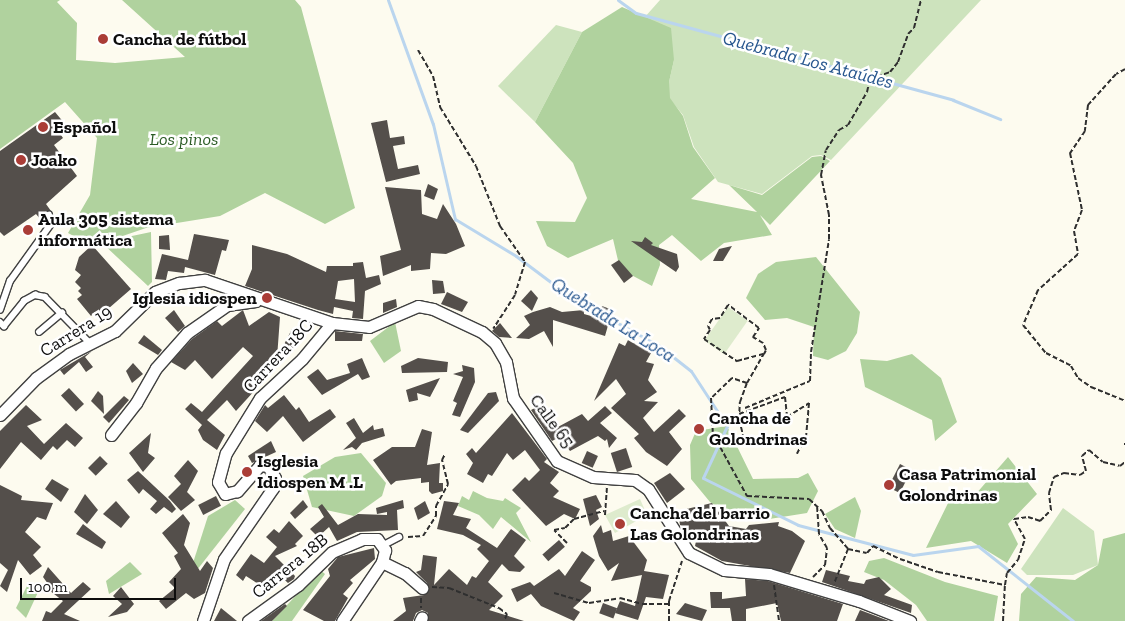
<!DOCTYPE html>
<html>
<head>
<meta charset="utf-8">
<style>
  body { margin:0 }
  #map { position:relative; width:1125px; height:621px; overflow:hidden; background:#fdfbef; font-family:"Zilla Slab",serif }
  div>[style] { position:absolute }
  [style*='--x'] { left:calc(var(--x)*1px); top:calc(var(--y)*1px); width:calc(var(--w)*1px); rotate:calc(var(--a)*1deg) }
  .green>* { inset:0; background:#cde3bd }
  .forest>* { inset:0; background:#b0d29e }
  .pitch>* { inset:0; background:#deebcd; transform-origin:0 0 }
  .stream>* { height:3px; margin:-1.5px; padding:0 1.5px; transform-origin:1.5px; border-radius:1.5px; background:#bad5ee }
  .building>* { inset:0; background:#544f4b; transform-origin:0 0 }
  .path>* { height:2px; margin-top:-1px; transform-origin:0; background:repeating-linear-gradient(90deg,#2f2f2f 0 5px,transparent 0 7.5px) }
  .roads { filter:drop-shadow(1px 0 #404040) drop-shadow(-1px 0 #404040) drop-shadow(0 1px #404040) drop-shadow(0 -1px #404040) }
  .service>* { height:5.5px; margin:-2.75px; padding:0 2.75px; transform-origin:2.75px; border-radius:2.75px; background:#fff }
  .minor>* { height:11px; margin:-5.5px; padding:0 5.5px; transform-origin:5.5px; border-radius:5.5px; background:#fff }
  .dots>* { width:14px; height:14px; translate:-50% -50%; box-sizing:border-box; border:2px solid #fff; border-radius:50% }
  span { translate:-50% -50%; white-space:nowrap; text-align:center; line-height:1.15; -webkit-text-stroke:5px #fff; paint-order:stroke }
  .poi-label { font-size:18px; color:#0d0d0d; font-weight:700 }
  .left { translate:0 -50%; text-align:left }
  .right { translate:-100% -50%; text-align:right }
  .park-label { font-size:18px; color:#2c5c26; font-style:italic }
  .street-label { font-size:18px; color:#0d0d0d }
  .water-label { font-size:19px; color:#27568e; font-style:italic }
  .scale { position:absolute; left:20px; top:578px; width:156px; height:22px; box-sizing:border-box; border:2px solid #0d0d0d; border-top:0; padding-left:6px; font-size:15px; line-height:18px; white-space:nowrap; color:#0d0d0d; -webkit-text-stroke:4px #fff; paint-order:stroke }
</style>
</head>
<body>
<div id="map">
  <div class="green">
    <div style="clip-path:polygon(660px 0,981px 0,831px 160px,821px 155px,812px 156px,762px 194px,718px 182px,694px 147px,683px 115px,669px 98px,669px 82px,674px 60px,644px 18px)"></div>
    <div style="clip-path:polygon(556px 25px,582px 32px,535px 122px,498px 86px)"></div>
    <div style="clip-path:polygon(1063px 508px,1094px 531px,1098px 565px,1073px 575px,1027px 575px,1021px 569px)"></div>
  </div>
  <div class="forest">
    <div style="clip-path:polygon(0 0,60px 0,57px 2px,77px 23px,76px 60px,115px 63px,185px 57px,122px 0,295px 0,301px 7px,355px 208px,325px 224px,265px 193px,220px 216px,146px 228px,108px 241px,151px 232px,152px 282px,148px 286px,102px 243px,93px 246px,68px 233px,90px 195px,97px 138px,65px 102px,0 149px)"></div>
    <div style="clip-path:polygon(622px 7px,671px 28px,674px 60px,669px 82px,670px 98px,683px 116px,693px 147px,715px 178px,691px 199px,757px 212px,729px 185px,762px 195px,812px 157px,821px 156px,830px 161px,770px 225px,760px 215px,772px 235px,724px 243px,701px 261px,672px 235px,659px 245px,660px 265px,652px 286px,620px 269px,613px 239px,568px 258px,547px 246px,536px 221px,575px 222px,587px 198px,573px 163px,535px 122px,582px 32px)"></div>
    <div style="clip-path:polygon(816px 257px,860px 312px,857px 333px,846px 351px,828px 360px,813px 356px,814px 327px,787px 318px,765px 320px,746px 298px,758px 274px,776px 262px)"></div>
    <div style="clip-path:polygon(395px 322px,401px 351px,384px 363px,370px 341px)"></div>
    <div style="clip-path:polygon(912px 354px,941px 378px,957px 422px,935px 441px,932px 420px,865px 387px,860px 359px,887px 361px)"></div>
    <div style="clip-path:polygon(727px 426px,753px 479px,798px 478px,808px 473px,818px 491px,807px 513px,763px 520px,727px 513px,710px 502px,691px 479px,690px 445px,696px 431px)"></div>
    <div style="clip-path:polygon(361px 453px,386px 483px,382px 496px,354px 516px,312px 507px,303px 476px,335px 457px)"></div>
    <div style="clip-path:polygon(1008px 457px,1037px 494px,1008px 524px,1018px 544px,1007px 563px,971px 541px,926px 548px,951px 497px,962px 504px,975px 495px)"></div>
    <div style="clip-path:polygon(473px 491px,487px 498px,503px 501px,505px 498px,521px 508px,516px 513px,531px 542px,501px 517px,493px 529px,479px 515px,458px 506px,462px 496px,469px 500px)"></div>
    <div style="clip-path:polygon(855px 497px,861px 511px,855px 538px,835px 529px,825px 514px)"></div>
    <div style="clip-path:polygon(235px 500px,245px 509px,197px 570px,192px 566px,208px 516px)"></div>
    <div style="clip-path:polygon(1125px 533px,1125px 621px,1019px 621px,1021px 594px,1036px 577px,1075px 580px,1098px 565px,1103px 539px)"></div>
    <div style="clip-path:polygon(884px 558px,945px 582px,998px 596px,994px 621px,927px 621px,916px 605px,884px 580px,864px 572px,869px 561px)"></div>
    <div style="clip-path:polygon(130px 562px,142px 574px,109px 594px,106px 581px)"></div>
    <div style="clip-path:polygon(320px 570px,325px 574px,292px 621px,272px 621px)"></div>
    <div style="clip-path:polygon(29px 582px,39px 590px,26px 618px,16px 608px)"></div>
  </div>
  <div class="pitch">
    <div style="left:728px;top:307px;width:24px;height:41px;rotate:35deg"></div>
    <div style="clip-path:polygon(640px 499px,647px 515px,615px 533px,605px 515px)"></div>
  </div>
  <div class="stream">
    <div style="--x:388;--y:0;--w:132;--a:70.1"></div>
    <div style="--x:433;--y:124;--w:98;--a:77"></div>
    <div style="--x:455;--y:219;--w:71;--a:31.2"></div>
    <div style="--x:516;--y:256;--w:70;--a:36.9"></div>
    <div style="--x:572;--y:298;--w:34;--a:27"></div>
    <div style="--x:618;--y:0;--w:22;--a:36"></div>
    <div style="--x:636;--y:13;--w:329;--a:15.3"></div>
    <div style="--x:953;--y:100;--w:51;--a:22"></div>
    <div style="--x:607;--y:317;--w:58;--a:28.8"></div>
    <div style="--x:658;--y:345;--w:42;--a:38.2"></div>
    <div style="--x:691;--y:371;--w:66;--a:56.8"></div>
    <div style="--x:727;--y:426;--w:57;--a:114.8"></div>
    <div style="--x:703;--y:478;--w:106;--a:26.3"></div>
    <div style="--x:798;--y:525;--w:119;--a:14.6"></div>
    <div style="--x:913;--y:555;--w:66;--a:-7.9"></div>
    <div style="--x:978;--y:546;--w:121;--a:38.3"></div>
  </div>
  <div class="building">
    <div style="clip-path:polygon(55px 112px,70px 130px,61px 135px,63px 138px,54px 145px,77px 176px,46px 204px,51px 211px,46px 211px,41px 220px,36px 214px,4px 236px,0 232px,0 151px)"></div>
    <div style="clip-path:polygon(387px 120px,390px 138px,404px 136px,405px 144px,393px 146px,398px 169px,418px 165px,420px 174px,386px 182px,371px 123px)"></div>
    <div style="clip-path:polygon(428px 184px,438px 189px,434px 200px,424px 196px)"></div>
    <div style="clip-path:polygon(385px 187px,421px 190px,422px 214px,437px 219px,443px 204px,456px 224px,465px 246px,446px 254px,431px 253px,430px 269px,411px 271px,411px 265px,383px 276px,380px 256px,401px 250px)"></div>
    <div style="clip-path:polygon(194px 234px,229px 240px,226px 251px,222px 250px,215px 275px,185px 267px,184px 273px,168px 271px,166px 280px,155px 279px,162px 254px,188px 260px)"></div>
    <div style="clip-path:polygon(169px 235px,170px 250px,159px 249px,159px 236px)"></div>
    <div style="clip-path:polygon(645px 237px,653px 243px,651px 245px,677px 254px,679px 267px,676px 272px,631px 241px,642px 242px)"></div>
    <div style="clip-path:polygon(92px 245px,131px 289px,101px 315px,95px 312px,91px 316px,77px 299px,82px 295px,78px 291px,81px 288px,75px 282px,81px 275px,75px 270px,79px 257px)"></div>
    <div style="clip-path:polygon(evenodd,252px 245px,287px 254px,326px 272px,327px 266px,353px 266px,353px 263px,363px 262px,366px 278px,379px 275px,381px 284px,365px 291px,363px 319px,352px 318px,353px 311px,334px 307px,333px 314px,318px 310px,245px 286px,252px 269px,252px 245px,354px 279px,355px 302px,335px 299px,338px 281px,354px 279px)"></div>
    <div style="clip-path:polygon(732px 246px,723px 261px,713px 261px,719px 249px)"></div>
    <div style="clip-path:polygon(619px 260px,633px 276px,624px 283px,611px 265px)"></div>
    <div style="clip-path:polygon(432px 280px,443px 281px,445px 293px,433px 294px)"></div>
    <div style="clip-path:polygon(531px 290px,538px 298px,532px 311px,521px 301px)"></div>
    <div style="clip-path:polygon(447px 292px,468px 302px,462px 312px,441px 304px)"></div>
    <div style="clip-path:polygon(396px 299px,397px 307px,383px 313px,383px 303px)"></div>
    <div style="clip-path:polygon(602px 306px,610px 309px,608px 314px,611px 315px,605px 336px,553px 320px,553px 347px,544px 331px,529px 339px,516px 338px,530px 325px,524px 316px,533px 312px,550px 307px,562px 312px,584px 310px,584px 314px,598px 318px)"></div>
    <div style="clip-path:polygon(174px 310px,185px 326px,178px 332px,165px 318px)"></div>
    <div style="clip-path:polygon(243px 310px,249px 326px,269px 312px,280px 317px,277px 358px,292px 329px,302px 334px,297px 344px,236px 411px,227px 400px,207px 420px,225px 435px,217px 450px,203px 440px,198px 430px,202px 425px,185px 409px,191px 403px,202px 412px,253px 356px,243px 347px,212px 379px,195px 360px,185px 370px,171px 362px,192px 339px,217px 321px,222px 326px)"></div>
    <div style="clip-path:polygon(500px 323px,512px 338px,499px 337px,492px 331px)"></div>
    <div style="clip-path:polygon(335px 331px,363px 334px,362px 341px,335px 341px)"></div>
    <div style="clip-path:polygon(144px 335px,162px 350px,158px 355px,138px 343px)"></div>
    <div style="clip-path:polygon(628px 340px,651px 353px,646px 362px,654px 364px,648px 380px,657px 392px,644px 401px,658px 402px,643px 418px,654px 432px,679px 409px,686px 416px,669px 432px,682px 449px,667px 466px,646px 452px,634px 438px,639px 434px,611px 408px,626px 394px,616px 379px,594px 401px,619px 343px,625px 346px)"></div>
    <div style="clip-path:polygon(92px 351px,85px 357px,93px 367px,86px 372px,79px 362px,64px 375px,60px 370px)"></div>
    <div style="clip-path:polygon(362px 358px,370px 377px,362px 380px,358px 374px,322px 395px,307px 377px,318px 369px,327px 380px,350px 373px,347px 364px)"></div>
    <div style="clip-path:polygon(418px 358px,448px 362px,447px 372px,402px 373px,401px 366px)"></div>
    <div style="clip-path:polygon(133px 363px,143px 374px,132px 383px,126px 371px)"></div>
    <div style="clip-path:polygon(462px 365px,474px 368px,475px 382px,460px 417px,452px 415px,457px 403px,453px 401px,463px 377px,453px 374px,463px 371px)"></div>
    <div style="clip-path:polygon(440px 378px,430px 397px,417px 393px,418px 400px,409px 402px,406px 390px)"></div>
    <div style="left:69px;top:388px;width:22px;height:11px;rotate:47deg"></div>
    <div style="clip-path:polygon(98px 391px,103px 396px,104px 414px,91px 401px)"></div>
    <div style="clip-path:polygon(496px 392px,499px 401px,468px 433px,460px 430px,488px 393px)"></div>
    <div style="clip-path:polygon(284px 395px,296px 410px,299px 407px,309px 422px,330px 409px,336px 417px,303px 442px,283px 416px,267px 432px,255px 421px,265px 405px,268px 408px)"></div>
    <div style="clip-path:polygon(124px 396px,129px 400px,109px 423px,103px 417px)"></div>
    <div style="clip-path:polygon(542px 404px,556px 428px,582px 414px,588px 421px,605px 406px,612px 413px,600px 423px,617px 438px,609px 448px,607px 439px,605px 441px,598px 436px,570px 451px,560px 437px,552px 441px,531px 410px)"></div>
    <div style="clip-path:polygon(26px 405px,42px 420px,27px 426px,44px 444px,66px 423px,83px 438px,75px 447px,67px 440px,57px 450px,53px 446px,41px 460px,21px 442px,0 469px,0 431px)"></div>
    <div style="clip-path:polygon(512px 413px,547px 459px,544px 462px,559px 472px,550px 483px,559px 491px,553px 497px,580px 509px,575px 519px,564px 514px,546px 526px,512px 490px,525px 477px,529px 481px,540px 470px,525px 450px,513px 460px,507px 453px,492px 476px,488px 474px,483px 483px,467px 474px,473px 463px,466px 454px,472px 448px,476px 453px)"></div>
    <div style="clip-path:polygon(354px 418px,363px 433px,373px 425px,374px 430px,383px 428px,385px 436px,362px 443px,356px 450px,352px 447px,343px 450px,356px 438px,346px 423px)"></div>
    <div style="clip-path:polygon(422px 429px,432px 432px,427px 465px,440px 463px,439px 483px,443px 483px,443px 491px,432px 494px,429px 491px,429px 482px,421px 483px,421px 478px,396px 481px,391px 485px,373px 460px,392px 447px,415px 447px)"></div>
    <div style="clip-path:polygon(151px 433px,148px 453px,155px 458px,143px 472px,129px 453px)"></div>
    <div style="clip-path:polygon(271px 441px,276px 452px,252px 463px,248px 456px)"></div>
    <div style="left:626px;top:448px;width:20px;height:16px;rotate:72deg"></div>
    <div style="left:587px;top:451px;width:12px;height:13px;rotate:24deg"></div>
    <div style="left:100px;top:456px;width:11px;height:17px;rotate:45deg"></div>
    <div style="clip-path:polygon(188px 460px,198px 471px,187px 492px,195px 500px,181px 511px,168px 497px,181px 484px,174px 476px)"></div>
    <div style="left:900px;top:464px;width:13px;height:26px;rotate:27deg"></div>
    <div style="clip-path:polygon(138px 471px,170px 501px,176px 509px,172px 513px,164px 507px,156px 514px,150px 509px,157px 501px,143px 489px,139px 494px,127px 480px)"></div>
    <div style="clip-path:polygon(670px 473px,685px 489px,667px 503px,654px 483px)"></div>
    <div style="clip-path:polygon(52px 479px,69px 489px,61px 502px,45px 489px)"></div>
    <div style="clip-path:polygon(0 485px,22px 496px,21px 500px,53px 503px,46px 520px,37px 517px,25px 532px,41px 547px,33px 555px,42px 566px,30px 575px,18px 560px,7px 592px,0 586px,8px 570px,0 563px)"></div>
    <div style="clip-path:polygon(85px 494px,98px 510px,87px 524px,74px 512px)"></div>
    <div style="clip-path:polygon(596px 495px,602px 507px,596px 510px,599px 519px,590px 526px,583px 499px)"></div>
    <div style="left:216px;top:496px;width:11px;height:20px;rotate:63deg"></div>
    <div style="clip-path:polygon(303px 500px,308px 507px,295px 519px,290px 513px)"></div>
    <div style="clip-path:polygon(403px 500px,404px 508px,397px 510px,398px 530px,357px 532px,337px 541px,329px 527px,318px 537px,310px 529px,324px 517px,318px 507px,322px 504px,338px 525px,358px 514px,387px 515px,387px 512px,377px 514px,376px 508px)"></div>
    <div style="clip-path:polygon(116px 501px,130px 517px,121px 528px,103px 514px)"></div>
    <div style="clip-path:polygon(425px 501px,430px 513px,418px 520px,414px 508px)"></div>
    <div style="clip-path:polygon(444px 501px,459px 503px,453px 515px,471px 519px,466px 528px,497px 548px,511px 529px,526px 540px,514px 556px,525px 567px,520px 572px,509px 571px,502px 564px,488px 582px,503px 596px,489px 610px,524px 621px,428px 621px,428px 613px,422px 610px,416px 613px,413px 621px,393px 621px,406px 611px,403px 598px,424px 595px,429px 590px,427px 583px,416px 572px,421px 570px,423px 555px,437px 557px,434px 585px,449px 569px,467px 585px,472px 576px,476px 578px,489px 561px,477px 549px,481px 545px,463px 535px,437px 529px)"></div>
    <div style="clip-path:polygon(712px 503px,729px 526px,746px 529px,749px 525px,779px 522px,778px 526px,792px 531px,805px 541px,790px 573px,722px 561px,695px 546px,696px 541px,691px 542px,685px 528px,680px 525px,678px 511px)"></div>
    <div style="clip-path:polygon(183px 514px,190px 523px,184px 545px,200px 571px,207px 561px,213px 568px,205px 593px,194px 599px,186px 593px,166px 609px,159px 601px,175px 588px,169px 582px,181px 569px,174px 556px,178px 553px,162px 533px)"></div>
    <div style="clip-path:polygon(289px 521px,303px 536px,295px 544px,297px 546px,275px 556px,295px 576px,294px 579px,288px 583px,276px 572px,267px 586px,263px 587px,246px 576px,243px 581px,236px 575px,251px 554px,264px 563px,277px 547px,266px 537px,274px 529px,279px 533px)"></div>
    <div style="clip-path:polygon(83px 524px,106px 542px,102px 549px,76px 534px)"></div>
    <div style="clip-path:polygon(601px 525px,603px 533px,611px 530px,613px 541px,629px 536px,647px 560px,644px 571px,669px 575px,663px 599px,646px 597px,638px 620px,615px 613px,620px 601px,635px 606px,642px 575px,611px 581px,619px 563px,608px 571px,599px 556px,593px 536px)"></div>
    <div style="left:559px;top:540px;width:9px;height:22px;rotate:49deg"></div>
    <div style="clip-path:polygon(374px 548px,375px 559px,350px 580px,353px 583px,343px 594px,348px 598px,335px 621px,324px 621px,303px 610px,330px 576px,328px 569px,338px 557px)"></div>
    <div style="clip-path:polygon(582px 551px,595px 560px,580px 581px,591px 587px,591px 591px,573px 608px,580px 612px,574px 621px,541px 606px,531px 594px,517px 602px,511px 589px,530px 582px,534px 586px,559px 569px,565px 576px)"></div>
    <div style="clip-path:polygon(48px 567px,71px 593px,83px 582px,91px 589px,64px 614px,80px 621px,42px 621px,46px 611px,51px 613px,63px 601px,49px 590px,51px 588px,43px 577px)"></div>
    <div style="clip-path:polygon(826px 570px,850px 576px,848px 581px,864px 584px,866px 580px,879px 577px,891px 589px,884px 595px,912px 605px,911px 613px,822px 582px)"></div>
    <div style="clip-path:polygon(745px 579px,768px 581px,843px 604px,837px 621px,781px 621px,777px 603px,746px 609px,746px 621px,732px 621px,730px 608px,711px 608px,710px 592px,722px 592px,722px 599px,746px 596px)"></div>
    <div style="clip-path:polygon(121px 587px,134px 604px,127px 612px,108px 617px,122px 604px,113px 596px)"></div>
    <div style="left:603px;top:603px;width:15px;height:11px;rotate:20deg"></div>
    <div style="clip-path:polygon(685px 603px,707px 610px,702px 621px,676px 614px)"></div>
    <div style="clip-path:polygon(285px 604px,287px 606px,272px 621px,261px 621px)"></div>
    <div style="clip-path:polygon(221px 608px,237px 621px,214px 621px)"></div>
    <div style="clip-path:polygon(860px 610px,889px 621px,855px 621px)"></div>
  </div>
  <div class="path">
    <div style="--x:418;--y:50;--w:30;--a:60"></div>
    <div style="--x:433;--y:76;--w:32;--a:77"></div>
    <div style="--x:440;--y:107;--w:69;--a:58.6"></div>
    <div style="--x:476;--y:166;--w:65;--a:68.2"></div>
    <div style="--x:500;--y:226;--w:44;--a:55.2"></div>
    <div style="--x:525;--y:262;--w:34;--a:107"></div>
    <div style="--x:515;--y:295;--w:40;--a:122.9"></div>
    <div style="--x:1125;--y:69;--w:10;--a:151"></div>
    <div style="--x:1116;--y:74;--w:42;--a:132.1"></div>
    <div style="--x:1088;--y:105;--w:26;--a:97"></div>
    <div style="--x:1085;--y:131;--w:27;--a:124"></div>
    <div style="--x:1070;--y:153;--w:58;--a:78.1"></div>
    <div style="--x:1082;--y:210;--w:22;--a:111"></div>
    <div style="--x:1074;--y:231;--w:23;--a:80"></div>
    <div style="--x:1078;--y:254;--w:54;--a:138"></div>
    <div style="--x:1038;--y:290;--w:38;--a:113"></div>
    <div style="--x:1023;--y:325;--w:36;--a:51"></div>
    <div style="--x:1046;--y:353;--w:28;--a:27"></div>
    <div style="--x:1071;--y:366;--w:14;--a:60"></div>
    <div style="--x:1078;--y:378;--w:16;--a:35"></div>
    <div style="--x:1091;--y:387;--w:37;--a:22"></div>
    <div style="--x:747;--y:383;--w:16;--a:-162"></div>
    <div style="--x:732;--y:378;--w:29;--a:136"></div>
    <div style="--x:711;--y:398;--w:36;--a:87"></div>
    <div style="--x:713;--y:434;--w:71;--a:61.3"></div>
    <div style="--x:747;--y:496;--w:62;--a:2.8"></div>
    <div style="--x:809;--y:499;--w:18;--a:43"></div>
    <div style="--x:822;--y:511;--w:19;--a:65"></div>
    <div style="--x:830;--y:528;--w:28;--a:49"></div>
    <div style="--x:848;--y:549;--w:38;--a:112"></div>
    <div style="--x:745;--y:408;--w:70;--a:-22.6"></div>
    <div style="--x:810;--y:381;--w:29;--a:-88"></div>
    <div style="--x:811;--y:352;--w:114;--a:-80.9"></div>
    <div style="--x:829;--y:239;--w:24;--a:-90"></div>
    <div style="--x:829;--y:215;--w:41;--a:-101.3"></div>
    <div style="--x:821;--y:175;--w:25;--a:-79"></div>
    <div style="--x:826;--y:150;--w:24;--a:-57"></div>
    <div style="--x:839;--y:130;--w:10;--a:-29"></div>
    <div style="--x:848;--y:125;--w:38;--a:-60"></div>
    <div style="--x:867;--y:92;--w:13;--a:-77"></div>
    <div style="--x:870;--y:79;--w:21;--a:-19"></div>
    <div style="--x:890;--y:72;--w:13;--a:-51"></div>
    <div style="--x:898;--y:62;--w:30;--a:-70"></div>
    <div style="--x:908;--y:34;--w:8;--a:-45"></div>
    <div style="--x:914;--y:28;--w:29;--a:-76"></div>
    <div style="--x:739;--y:414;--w:49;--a:-20.3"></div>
    <div style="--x:785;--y:397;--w:20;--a:84"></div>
    <div style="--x:787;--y:417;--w:26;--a:-32"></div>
    <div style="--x:809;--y:403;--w:33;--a:95"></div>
    <div style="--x:806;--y:436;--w:20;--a:117"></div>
    <div style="--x:744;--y:439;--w:21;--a:-104"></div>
    <div style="--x:739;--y:419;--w:17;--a:-87"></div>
    <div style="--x:740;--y:402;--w:20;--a:-70"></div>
    <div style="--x:747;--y:383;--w:34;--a:-60"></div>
    <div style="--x:764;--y:354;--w:4;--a:-63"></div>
    <div style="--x:766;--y:350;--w:8;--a:-113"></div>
    <div style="--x:763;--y:343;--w:12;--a:-149"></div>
    <div style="--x:753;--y:337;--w:11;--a:-56"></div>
    <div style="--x:759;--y:328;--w:39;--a:-143"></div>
    <div style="--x:728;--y:305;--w:15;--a:122"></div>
    <div style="--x:720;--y:318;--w:8;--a:173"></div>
    <div style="--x:712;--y:319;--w:8;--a:120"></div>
    <div style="--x:708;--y:326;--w:4;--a:63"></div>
    <div style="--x:710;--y:330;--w:11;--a:124"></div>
    <div style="--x:704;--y:339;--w:40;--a:34"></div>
    <div style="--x:737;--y:361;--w:28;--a:-15"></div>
    <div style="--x:1125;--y:443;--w:2;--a:90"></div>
    <div style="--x:605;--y:515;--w:28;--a:-86"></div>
    <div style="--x:408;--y:537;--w:15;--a:-4"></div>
    <div style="--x:423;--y:536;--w:24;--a:-57"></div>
    <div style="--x:436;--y:516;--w:10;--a:-90"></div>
    <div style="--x:436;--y:506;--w:25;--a:-61"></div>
    <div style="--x:448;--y:484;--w:25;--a:-104"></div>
    <div style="--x:442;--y:460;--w:7;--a:-63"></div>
    <div style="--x:567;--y:543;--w:18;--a:-135"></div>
    <div style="--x:554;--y:530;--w:11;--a:-10"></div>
    <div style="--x:565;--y:528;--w:13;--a:-45"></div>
    <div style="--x:574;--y:519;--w:31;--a:-15"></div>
    <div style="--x:848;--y:549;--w:19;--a:12"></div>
    <div style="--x:867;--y:553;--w:9;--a:-49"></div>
    <div style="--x:873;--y:546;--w:30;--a:26"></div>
    <div style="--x:900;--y:559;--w:40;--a:18.9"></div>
    <div style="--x:938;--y:572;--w:68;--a:11"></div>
    <div style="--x:1005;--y:585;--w:12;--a:-81"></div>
    <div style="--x:1007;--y:573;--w:17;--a:-50"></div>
    <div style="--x:1018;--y:560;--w:22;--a:-72"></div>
    <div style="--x:1025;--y:539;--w:23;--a:-119"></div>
    <div style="--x:1014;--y:519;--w:14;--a:-8"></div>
    <div style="--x:1028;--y:517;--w:13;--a:18"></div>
    <div style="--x:1040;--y:521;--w:16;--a:-45"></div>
    <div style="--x:1051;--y:510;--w:17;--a:-97"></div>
    <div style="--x:1049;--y:493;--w:17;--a:-73"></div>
    <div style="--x:1054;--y:477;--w:11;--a:-22"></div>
    <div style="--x:1064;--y:473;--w:16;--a:7"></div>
    <div style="--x:1080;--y:475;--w:7;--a:-34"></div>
    <div style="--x:1086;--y:471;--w:16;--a:-105"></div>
    <div style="--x:1082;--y:456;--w:9;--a:-41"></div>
    <div style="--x:1089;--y:450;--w:18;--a:41"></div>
    <div style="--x:1103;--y:462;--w:17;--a:13"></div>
    <div style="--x:1120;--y:466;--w:6;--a:-39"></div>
    <div style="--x:813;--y:577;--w:17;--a:-45"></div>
    <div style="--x:825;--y:565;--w:17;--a:-83"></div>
    <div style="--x:827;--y:548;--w:16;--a:-120"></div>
    <div style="--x:819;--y:534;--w:27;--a:-94"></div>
    <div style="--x:774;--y:585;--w:36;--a:82"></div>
    <div style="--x:432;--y:587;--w:17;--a:3"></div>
    <div style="--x:449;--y:588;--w:54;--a:21.8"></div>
    <div style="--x:499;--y:608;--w:10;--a:37"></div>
    <div style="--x:507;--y:614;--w:8;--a:113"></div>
    <div style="--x:554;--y:593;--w:36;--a:16"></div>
    <div style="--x:589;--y:603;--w:31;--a:-9"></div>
    <div style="--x:620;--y:598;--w:23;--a:15"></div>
    <div style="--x:642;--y:604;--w:28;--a:0"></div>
    <div style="--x:421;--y:598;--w:10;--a:90"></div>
    <div style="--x:669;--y:621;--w:20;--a:-90"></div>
    <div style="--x:669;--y:601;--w:42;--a:-72"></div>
    <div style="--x:1003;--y:621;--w:36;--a:-87"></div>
  </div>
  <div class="roads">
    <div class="service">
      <div style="--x:0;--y:310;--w:31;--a:-71"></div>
      <div style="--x:10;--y:281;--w:70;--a:-54.3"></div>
      <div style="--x:51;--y:224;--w:9;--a:-103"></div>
      <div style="--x:0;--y:322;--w:6;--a:45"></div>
      <div style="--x:4;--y:326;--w:32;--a:-51"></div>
      <div style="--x:24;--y:301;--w:13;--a:-29"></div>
      <div style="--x:35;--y:295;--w:10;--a:11"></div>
      <div style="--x:45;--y:297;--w:64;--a:45.6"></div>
      <div style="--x:39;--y:332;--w:30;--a:-40"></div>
      <div style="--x:384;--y:545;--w:17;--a:-28"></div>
    </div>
    <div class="minor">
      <div style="--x:0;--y:415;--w:52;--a:-45.8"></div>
      <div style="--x:36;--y:378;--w:41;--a:-36"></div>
      <div style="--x:69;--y:354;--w:51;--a:-26.6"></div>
      <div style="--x:115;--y:331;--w:56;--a:-44.3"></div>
      <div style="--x:155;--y:292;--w:26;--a:-21"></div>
      <div style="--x:179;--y:283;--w:26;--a:-7"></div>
      <div style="--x:205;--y:280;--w:134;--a:18.7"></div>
      <div style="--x:332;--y:323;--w:37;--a:6"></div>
      <div style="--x:369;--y:327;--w:53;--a:-23.2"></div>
      <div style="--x:418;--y:306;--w:15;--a:11"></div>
      <div style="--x:433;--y:309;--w:54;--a:25.1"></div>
      <div style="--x:482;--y:332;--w:17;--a:40"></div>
      <div style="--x:495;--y:343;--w:22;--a:60"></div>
      <div style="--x:506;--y:362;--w:37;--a:79"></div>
      <div style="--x:513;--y:398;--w:77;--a:55.1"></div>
      <div style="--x:557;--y:461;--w:39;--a:24"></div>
      <div style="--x:593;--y:477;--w:42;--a:4.1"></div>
      <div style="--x:635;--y:480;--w:16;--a:35"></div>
      <div style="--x:648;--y:489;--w:76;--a:57.4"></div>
      <div style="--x:689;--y:553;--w:39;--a:26"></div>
      <div style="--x:724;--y:570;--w:45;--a:5.1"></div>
      <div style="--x:769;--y:574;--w:94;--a:16.7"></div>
      <div style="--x:859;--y:601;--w:55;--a:21.4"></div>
      <div style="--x:111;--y:435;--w:41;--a:-52"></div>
      <div style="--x:136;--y:403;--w:40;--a:-60.3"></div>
      <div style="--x:156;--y:368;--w:47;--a:-48.5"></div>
      <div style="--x:187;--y:333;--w:49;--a:-35"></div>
      <div style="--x:227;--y:305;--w:29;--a:-8"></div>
      <div style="--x:382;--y:562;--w:25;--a:26"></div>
      <div style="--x:405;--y:573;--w:23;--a:41"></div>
      <div style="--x:203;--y:621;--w:65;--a:-71.3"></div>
      <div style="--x:224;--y:559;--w:86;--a:-55.4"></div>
      <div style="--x:273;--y:488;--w:10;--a:-79"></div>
      <div style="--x:275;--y:478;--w:14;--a:-120"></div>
      <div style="--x:268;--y:466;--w:8;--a:-173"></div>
      <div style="--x:260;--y:465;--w:35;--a:131"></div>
      <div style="--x:237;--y:491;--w:12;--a:166"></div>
      <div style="--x:225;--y:494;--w:14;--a:-120"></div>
      <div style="--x:218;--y:482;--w:30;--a:-75"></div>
      <div style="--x:226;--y:453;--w:65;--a:-58.3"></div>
      <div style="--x:260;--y:398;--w:57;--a:-42.9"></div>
      <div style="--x:302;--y:359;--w:47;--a:-50.2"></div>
      <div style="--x:248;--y:621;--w:62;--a:-35.8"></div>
      <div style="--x:298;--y:585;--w:47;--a:-44.1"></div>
      <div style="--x:332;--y:552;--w:33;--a:-23"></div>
      <div style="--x:362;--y:539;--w:15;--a:0"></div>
      <div style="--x:377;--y:539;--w:14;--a:54"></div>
      <div style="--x:385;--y:550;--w:12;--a:104"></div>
      <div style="--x:382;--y:562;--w:71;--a:124.1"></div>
      <div style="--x:420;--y:621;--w:4;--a:-63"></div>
    </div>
  </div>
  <div class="dots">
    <div style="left:103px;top:39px;background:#aa3d37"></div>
    <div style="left:43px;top:127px;background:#aa3d37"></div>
    <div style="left:21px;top:160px;background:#aa3d37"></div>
    <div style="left:28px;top:230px;background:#aa3d37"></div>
    <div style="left:267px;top:298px;background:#aa3d37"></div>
    <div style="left:699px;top:429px;background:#aa3d37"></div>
    <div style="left:247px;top:472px;background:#aa3d37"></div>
    <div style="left:889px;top:485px;background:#aa3d37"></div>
    <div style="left:620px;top:524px;background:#aa3d37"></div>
  </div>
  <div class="poi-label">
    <span class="left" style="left:113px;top:39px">Cancha de fútbol</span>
    <span class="left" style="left:53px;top:127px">Español</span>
    <span class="left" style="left:31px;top:160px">Joako</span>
    <span class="left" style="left:38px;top:230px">Aula 305 sistema<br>informática</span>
    <span class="right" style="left:257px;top:298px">Iglesia idiospen</span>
    <span class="left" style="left:709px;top:429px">Cancha de<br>Golondrinas</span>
    <span class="left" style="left:257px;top:472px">Isglesia<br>Idiospen M .L</span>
    <span class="left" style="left:899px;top:485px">Casa Patrimonial<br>Golondrinas</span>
    <span class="left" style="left:630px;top:524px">Cancha del barrio<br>Las Golondrinas</span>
  </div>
  <div class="park-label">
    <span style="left:184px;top:139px">Los pinos</span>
  </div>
  <div class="street-label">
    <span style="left:76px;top:331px;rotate:-32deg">Carrera 19</span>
    <span style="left:278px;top:356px;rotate:-47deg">Carrera 18C</span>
    <span style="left:552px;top:421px;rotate:54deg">Calle 65</span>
    <span style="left:290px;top:566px;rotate:-39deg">Carrera 18B</span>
  </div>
  <div class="water-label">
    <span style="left:808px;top:60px;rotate:15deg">Quebrada Los Ataúdes</span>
    <span style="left:613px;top:320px;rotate:32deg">Quebrada La Loca</span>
  </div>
  <div class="scale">100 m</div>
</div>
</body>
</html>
